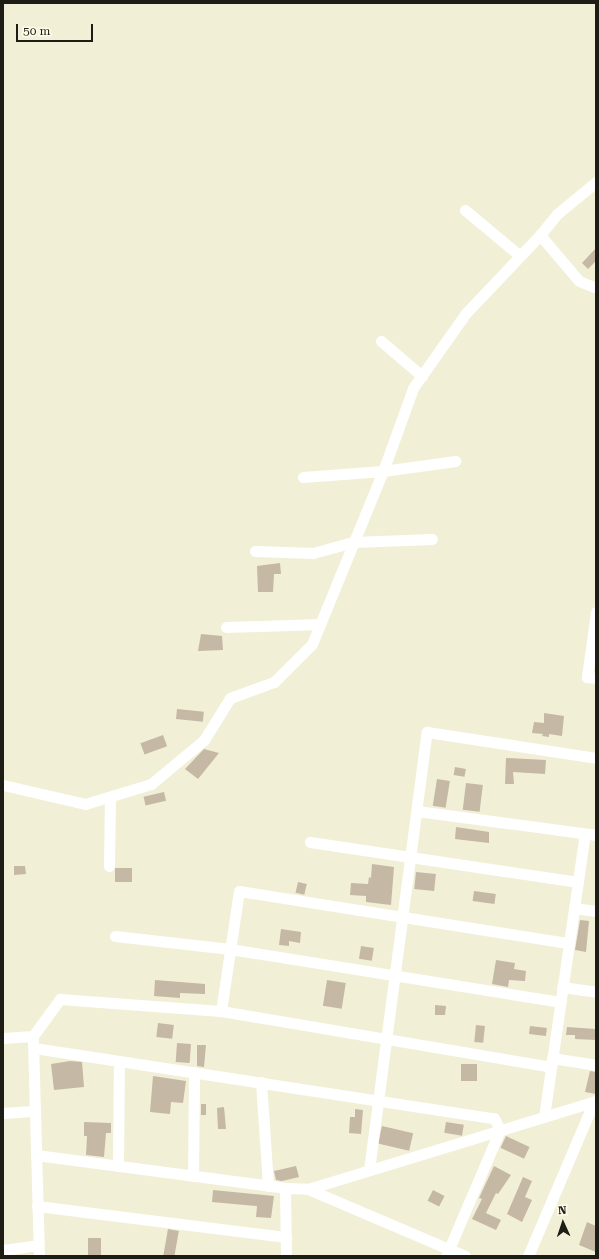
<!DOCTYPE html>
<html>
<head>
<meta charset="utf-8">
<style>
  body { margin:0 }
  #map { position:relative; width:599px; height:1259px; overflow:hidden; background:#f2efd7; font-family:"Roboto Serif",serif }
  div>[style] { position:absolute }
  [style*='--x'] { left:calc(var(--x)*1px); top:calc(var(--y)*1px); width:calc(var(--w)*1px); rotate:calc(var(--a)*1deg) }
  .building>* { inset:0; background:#c5b8a4; transform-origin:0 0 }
  .street>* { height:11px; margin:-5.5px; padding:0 5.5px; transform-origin:5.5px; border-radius:5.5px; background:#fff }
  span { translate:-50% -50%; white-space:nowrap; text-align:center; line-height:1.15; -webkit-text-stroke:3.5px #fefce9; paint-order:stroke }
  .frame { position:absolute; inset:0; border:4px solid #1e1d15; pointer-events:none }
  .north { position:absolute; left:543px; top:1203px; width:40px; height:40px; -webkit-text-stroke:3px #fefce9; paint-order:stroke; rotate:357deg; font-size:11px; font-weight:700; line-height:16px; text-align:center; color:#1e1d15 }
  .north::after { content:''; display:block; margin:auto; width:14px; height:18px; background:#1e1d15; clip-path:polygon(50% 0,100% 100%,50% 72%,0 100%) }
  .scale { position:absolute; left:16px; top:24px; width:77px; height:18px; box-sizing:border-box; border:2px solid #1e1d15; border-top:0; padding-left:5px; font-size:12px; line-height:14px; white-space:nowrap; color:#1e1d15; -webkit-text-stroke:3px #fefce9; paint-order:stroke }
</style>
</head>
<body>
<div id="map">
  <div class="building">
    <div style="clip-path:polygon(596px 248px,596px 261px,588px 269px,582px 263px)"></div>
    <div style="clip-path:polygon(280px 563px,281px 574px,274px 574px,273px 592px,258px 592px,257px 566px)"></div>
    <div style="clip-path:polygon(201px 634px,222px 636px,223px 650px,198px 651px)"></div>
    <div style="left:177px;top:709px;width:27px;height:10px;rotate:6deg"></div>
    <div style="clip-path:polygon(544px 713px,564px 716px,562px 736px,549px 734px,549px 737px,542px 736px,543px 734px,532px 733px,534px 722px,544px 723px)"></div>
    <div style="left:163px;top:735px;width:12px;height:24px;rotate:70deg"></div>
    <div style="clip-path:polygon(204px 749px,219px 753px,198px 779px,185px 769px)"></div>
    <div style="clip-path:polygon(506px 758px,546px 760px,545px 774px,513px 772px,514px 784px,505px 784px)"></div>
    <div style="left:455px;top:767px;width:11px;height:8px;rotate:10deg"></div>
    <div style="left:437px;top:779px;width:13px;height:27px;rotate:9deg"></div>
    <div style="left:466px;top:783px;width:17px;height:27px;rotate:7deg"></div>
    <div style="left:164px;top:792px;width:9px;height:21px;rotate:77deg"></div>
    <div style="clip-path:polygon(456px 827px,489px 832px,489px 843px,455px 839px)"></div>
    <div style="clip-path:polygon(372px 864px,394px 867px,391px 905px,366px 902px,366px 896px,350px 895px,351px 883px,368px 884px,369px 877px,371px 878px)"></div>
    <div style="clip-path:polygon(14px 866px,25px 866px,26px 874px,14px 875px)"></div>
    <div style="left:115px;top:868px;width:17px;height:14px"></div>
    <div style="left:416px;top:872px;width:20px;height:17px;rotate:6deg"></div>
    <div style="left:298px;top:882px;width:9px;height:11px;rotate:13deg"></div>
    <div style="left:474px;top:891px;width:22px;height:10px;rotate:8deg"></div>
    <div style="clip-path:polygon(580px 920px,589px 921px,586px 952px,575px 950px)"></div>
    <div style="clip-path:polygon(281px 929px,301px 932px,300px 943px,289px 941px,289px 946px,279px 945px)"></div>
    <div style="left:361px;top:946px;width:13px;height:13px;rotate:9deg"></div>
    <div style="clip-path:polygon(496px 960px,515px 963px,514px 969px,526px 971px,525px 981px,509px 980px,508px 987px,492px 984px)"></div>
    <div style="clip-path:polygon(155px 980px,205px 984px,205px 994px,180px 993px,180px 998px,154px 996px)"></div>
    <div style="left:327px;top:980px;width:19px;height:26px;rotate:9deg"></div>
    <div style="clip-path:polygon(435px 1005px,446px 1006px,445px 1015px,435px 1015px)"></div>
    <div style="left:158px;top:1023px;width:16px;height:14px;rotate:7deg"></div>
    <div style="left:476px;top:1025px;width:9px;height:17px;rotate:6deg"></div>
    <div style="left:530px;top:1026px;width:17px;height:8px;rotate:7deg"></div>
    <div style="clip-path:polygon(567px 1027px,596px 1029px,596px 1040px,575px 1039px,575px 1035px,566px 1035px)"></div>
    <div style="left:177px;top:1043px;width:14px;height:19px;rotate:4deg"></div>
    <div style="clip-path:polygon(197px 1045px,206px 1045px,204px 1067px,197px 1066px)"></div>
    <div style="clip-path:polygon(70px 1061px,82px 1062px,84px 1087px,54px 1090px,51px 1064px)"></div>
    <div style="left:461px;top:1064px;width:16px;height:17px"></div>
    <div style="clip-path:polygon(590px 1071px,596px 1072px,596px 1094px,585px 1092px)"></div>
    <div style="clip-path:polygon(153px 1076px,186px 1081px,183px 1103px,171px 1102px,170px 1114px,150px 1112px)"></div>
    <div style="left:201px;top:1104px;width:5px;height:11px"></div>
    <div style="clip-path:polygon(224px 1107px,226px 1129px,218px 1129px,217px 1108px)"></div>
    <div style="clip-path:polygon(355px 1109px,363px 1110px,361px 1134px,349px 1133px,350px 1117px,355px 1117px)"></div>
    <div style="clip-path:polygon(84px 1122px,111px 1123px,111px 1133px,106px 1133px,104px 1157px,86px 1155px,87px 1136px,84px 1136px)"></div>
    <div style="left:446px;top:1122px;width:18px;height:11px;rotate:9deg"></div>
    <div style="left:382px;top:1126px;width:32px;height:18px;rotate:13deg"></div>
    <div style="left:506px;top:1136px;width:26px;height:13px;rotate:25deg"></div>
    <div style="clip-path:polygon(296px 1166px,299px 1177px,282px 1181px,276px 1180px,274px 1171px)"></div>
    <div style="clip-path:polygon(494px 1166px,511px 1175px,498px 1194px,496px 1193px,486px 1213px,501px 1220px,496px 1230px,472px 1219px,482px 1199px,479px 1198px)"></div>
    <div style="clip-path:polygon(523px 1177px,532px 1181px,525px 1197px,532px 1200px,522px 1222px,507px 1214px)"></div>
    <div style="clip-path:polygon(213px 1190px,274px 1196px,271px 1218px,256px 1217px,257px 1206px,212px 1202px)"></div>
    <div style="left:433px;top:1190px;width:13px;height:12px;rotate:27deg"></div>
    <div style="clip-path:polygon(587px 1222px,596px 1226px,596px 1252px,579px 1245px)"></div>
    <div style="left:168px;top:1229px;width:11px;height:27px;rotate:10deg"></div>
    <div style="left:88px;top:1238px;width:13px;height:18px"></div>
  </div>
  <div class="street">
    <div style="--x:465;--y:210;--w:70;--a:39.8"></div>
    <div style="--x:540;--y:235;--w:60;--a:49.7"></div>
    <div style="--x:579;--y:281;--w:18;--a:22"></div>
    <div style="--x:381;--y:341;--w:54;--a:40.5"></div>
    <div style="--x:303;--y:477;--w:80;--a:-4.3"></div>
    <div style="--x:383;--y:471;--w:73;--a:-7.9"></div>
    <div style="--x:255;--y:551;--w:58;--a:2"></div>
    <div style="--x:313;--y:553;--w:41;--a:-15.4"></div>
    <div style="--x:353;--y:542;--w:79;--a:-2.2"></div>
    <div style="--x:596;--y:612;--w:66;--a:97.9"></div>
    <div style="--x:587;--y:677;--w:9;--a:6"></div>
    <div style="--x:226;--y:627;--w:94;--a:-1.8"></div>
    <div style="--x:3;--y:785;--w:84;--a:13"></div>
    <div style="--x:85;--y:804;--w:69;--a:-16.9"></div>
    <div style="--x:151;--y:784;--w:69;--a:-39.7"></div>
    <div style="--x:204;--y:740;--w:49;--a:-58.2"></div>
    <div style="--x:230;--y:698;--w:47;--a:-20"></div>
    <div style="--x:274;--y:682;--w:54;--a:-45"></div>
    <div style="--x:312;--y:644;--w:187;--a:-67.7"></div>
    <div style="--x:383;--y:471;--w:88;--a:-70.1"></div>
    <div style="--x:413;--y:388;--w:92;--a:-54.8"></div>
    <div style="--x:466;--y:313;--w:108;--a:-46.5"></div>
    <div style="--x:540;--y:235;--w:27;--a:-51"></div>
    <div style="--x:557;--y:214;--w:50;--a:-39.4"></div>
    <div style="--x:417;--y:811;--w:181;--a:7.6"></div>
    <div style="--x:310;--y:842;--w:271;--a:8.5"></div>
    <div style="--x:109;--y:866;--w:69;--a:-89.2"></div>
    <div style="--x:574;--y:908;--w:22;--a:8"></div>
    <div style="--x:115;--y:936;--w:116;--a:6.4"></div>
    <div style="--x:230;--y:949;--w:334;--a:9.1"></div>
    <div style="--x:562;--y:987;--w:34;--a:8"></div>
    <div style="--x:221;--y:1011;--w:121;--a:-81.5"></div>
    <div style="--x:239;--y:891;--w:334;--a:9"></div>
    <div style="--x:3;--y:1038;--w:30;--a:-4"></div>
    <div style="--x:34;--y:1048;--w:465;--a:8.7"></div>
    <div style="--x:494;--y:1118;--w:13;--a:63"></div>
    <div style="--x:500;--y:1130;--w:137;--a:113.2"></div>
    <div style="--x:552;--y:1058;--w:45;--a:9"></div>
    <div style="--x:261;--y:1082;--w:104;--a:86.1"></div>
    <div style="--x:3;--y:1113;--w:32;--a:-4"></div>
    <div style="--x:544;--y:1117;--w:286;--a:-81.8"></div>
    <div style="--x:36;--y:1155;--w:251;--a:7.5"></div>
    <div style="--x:285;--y:1188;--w:23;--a:2"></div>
    <div style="--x:308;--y:1189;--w:301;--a:-17"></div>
    <div style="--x:118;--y:1166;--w:105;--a:-89.5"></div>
    <div style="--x:369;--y:1170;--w:442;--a:-82.5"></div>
    <div style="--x:427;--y:732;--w:171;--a:8.7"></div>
    <div style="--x:193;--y:1176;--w:104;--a:-89.4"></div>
    <div style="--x:285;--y:1188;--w:68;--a:89.2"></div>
    <div style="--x:308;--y:1189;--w:171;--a:23.1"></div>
    <div style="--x:37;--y:1206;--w:251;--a:7.1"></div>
    <div style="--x:3;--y:1250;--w:35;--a:-8"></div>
    <div style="--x:39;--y:1256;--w:220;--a:-91.6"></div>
    <div style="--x:33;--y:1036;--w:46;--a:-53.9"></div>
    <div style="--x:60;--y:999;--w:161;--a:4.3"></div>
    <div style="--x:221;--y:1011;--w:335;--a:9.6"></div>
    <div style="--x:528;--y:1256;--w:168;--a:-66.9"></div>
  </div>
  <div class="frame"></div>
  <div class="north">N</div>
  <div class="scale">50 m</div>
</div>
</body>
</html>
